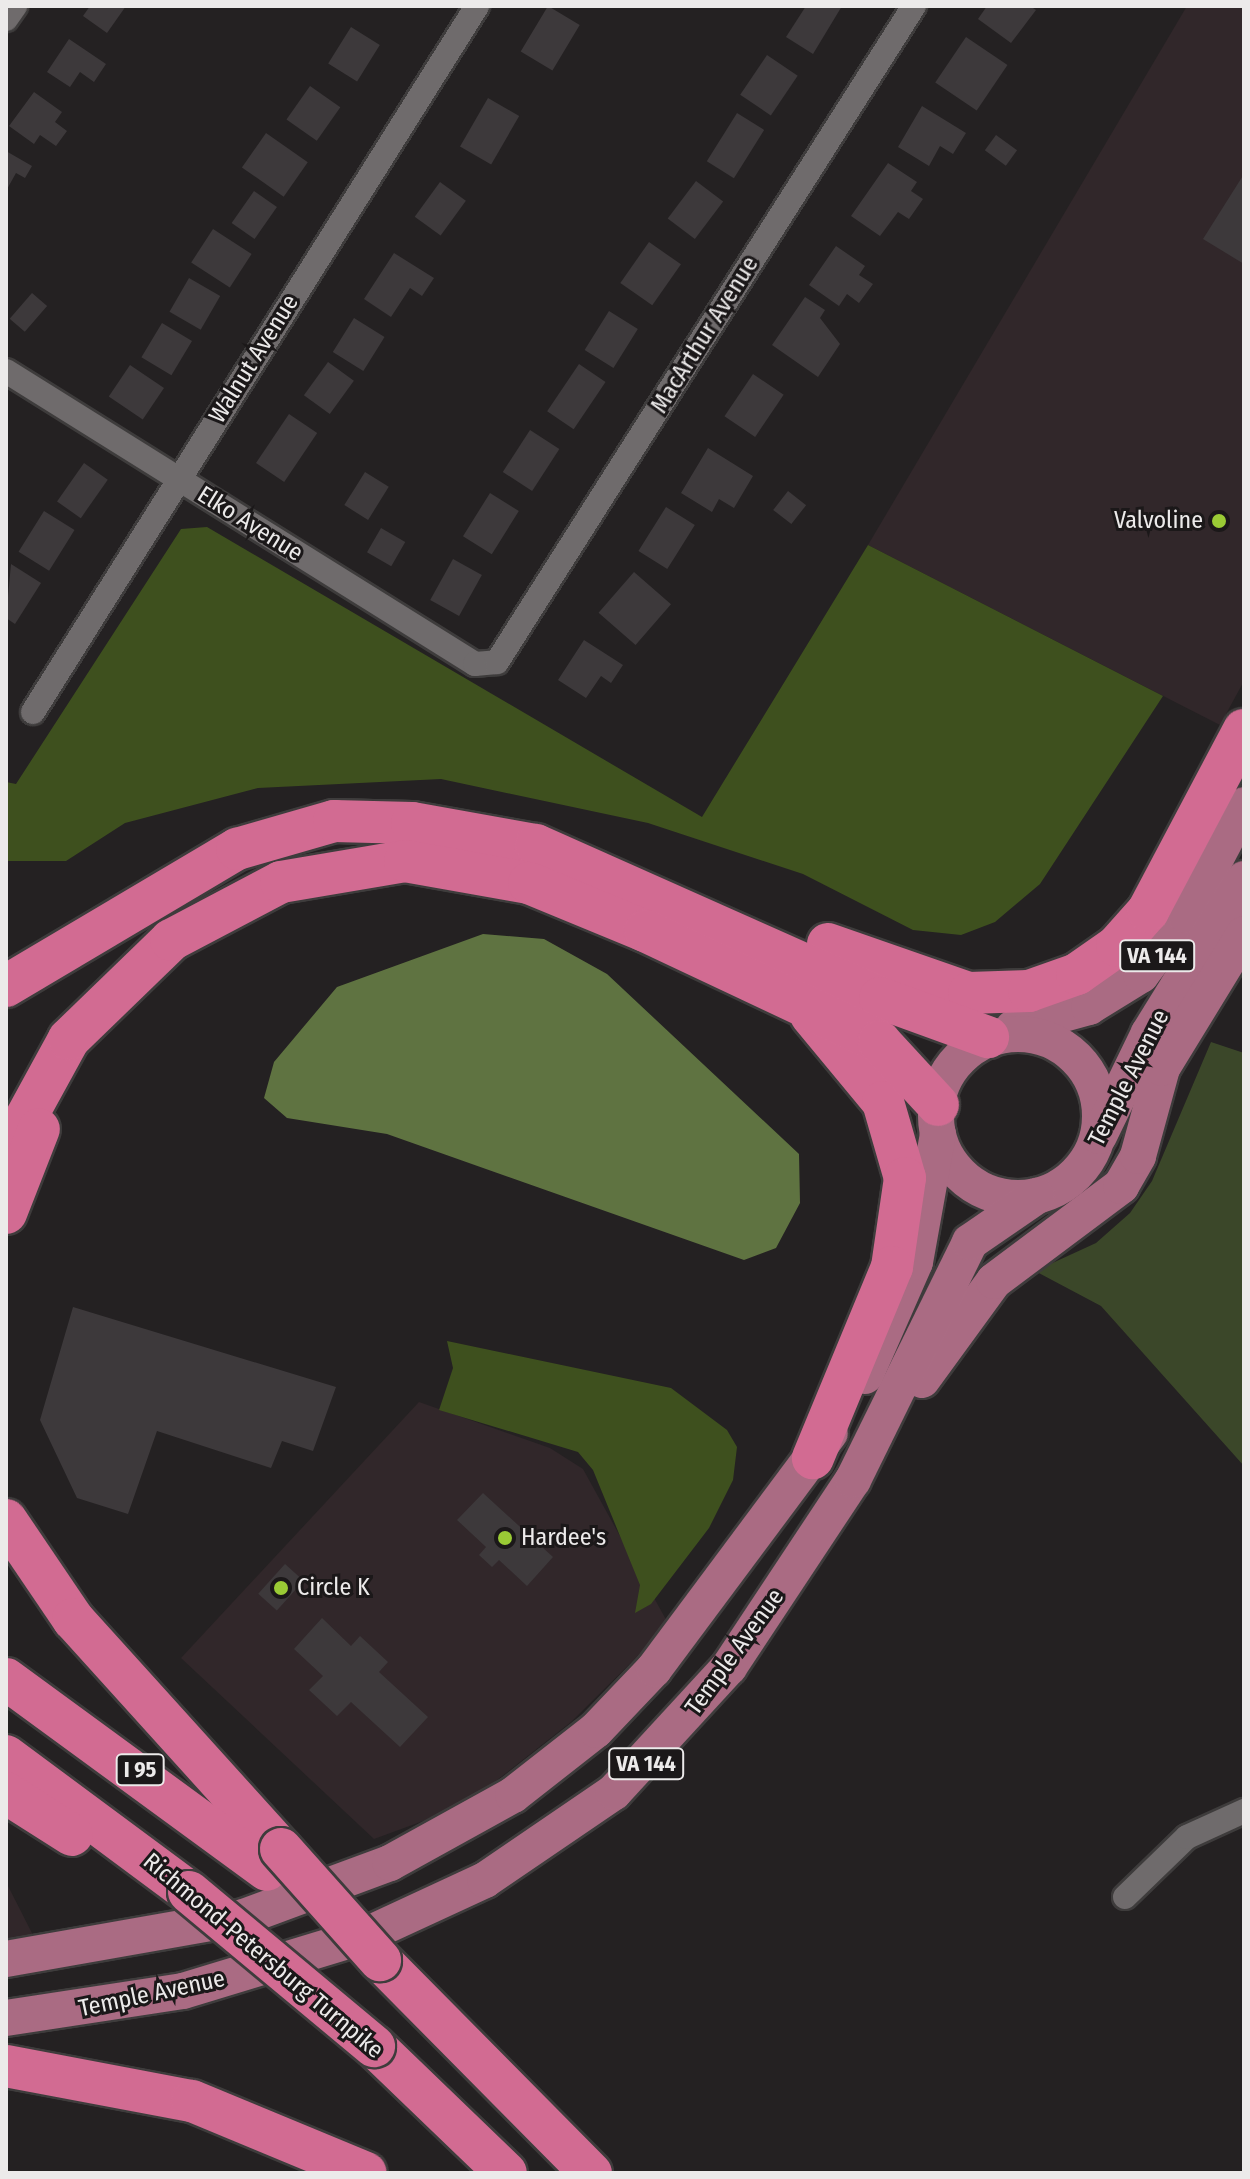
<!DOCTYPE html>
<html>
<head>
<meta charset="utf-8">
<style>
  body { margin:0 }
  #map { position:relative; width:1250px; height:2179px; overflow:hidden; background:#242122; font-family:"Fira Sans Condensed",sans-serif }
  div>[style] { position:absolute }
  [style*='--x'] { left:calc(var(--x)*1px); top:calc(var(--y)*1px); width:calc(var(--w)*1px); rotate:calc(var(--a)*1deg) }
  .built>* { inset:0; background:#31272a }
  .green>* { inset:0; background:#3b4729 }
  .forest>* { inset:0; background:#3e501e }
  .water>* { inset:0; background:#5f7341 }
  .building>* { inset:0; background:#3d393b; transform-origin:0 0 }
  .roads { filter:drop-shadow(2px 0 #3e3c3c) drop-shadow(-2px 0 #3e3c3c) drop-shadow(0 2px #3e3c3c) drop-shadow(0 -2px #3e3c3c) }
  .street>* { height:24px; margin:-12px; padding:0 12px; transform-origin:12px; border-radius:12px; background:#6f6b6c }
  .primary>* { height:36px; margin:-18px; padding:0 18px; transform-origin:18px; border-radius:18px; background:#aa6b83 }
  .primary>.ring { margin:-18px; padding:0; box-sizing:content-box; background:none; border:36px solid #aa6b83; border-radius:50% }
  .highway>* { height:42px; margin:-21px; padding:0 21px; transform-origin:21px; border-radius:21px; background:#d26b92 }
  .bridges { filter:drop-shadow(2px 0 #3e3c3c) drop-shadow(-2px 0 #3e3c3c) drop-shadow(0 2px #3e3c3c) drop-shadow(0 -2px #3e3c3c) }
  .highway-bridge>* { height:42px; margin:-21px; padding:0 21px; transform-origin:21px; border-radius:21px; background:#d26b92 }
  .dots>* { width:22px; height:22px; translate:-50% -50%; box-sizing:border-box; border:4px solid #1b1819; border-radius:50% }
  span { translate:-50% -50%; white-space:nowrap; text-align:center; line-height:1.15; -webkit-text-stroke:6px #1b1819; paint-order:stroke }
  .shield-label span { padding:2px 6px; background:#1b1819; border:2px solid; border-radius:6px; -webkit-text-stroke-width:0 }
  .shield-label { font-size:22px; color:#eceaea; font-weight:700 }
  .street-label { font-size:24px; color:#eceaea }
  .poi-label { font-size:24px; color:#eceaea }
  .right { translate:-100% -50%; text-align:right }
  .left { translate:0 -50%; text-align:left }
  .frame { position:absolute; inset:0; border:8px solid #eceaea; pointer-events:none }
</style>
</head>
<body>
<div id="map">
  <div class="built">
    <div style="clip-path:polygon(1187px 6px,1244px 6px,1244px 681px,1220px 725px,868px 545px)"></div>
    <div style="clip-path:polygon(419px 1402px,550px 1448px,583px 1469px,669px 1625px,571px 1722px,464px 1806px,374px 1839px,181px 1658px)"></div>
    <div style="clip-path:polygon(6px 1882px,36px 1941px,6px 1943px)"></div>
  </div>
  <div class="green">
    <div style="clip-path:polygon(1211px 1042px,1244px 1053px,1244px 1466px,1101px 1306px,1035px 1271px,1096px 1243px,1130px 1213px,1152px 1181px)"></div>
  </div>
  <div class="forest">
    <div style="clip-path:polygon(207px 527px,702px 817px,868px 545px,1163px 696px,1040px 884px,995px 922px,961px 935px,913px 930px,803px 874px,648px 823px,441px 779px,258px 788px,125px 823px,66px 861px,6px 861px,6px 782px,16px 784px,181px 529px)"></div>
    <div style="clip-path:polygon(447px 1341px,671px 1388px,727px 1430px,737px 1447px,733px 1480px,709px 1528px,651px 1604px,635px 1613px,640px 1585px,593px 1470px,578px 1452px,439px 1410px,453px 1368px)"></div>
  </div>
  <div class="water">
    <div style="clip-path:polygon(483px 934px,544px 939px,607px 974px,799px 1154px,800px 1203px,776px 1248px,744px 1260px,387px 1134px,287px 1118px,264px 1098px,274px 1062px,337px 987px)"></div>
  </div>
  <div class="building">
    <div style="clip-path:polygon(90px 6px,126px 6px,107px 33px,83px 16px)"></div>
    <div style="left:548px;top:6px;width:37px;height:53px;rotate:31deg"></div>
    <div style="clip-path:polygon(806px 6px,842px 6px,813px 54px,786px 37px)"></div>
    <div style="clip-path:polygon(987px 6px,1030px 6px,1036px 10px,1011px 43px,978px 19px)"></div>
    <div style="left:351px;top:27px;width:34px;height:43px;rotate:32deg"></div>
    <div style="left:966px;top:37px;width:50px;height:55px;rotate:34deg"></div>
    <div style="clip-path:polygon(69px 39px,106px 64px,94px 82px,80px 72px,70px 87px,47px 72px)"></div>
    <div style="left:767px;top:55px;width:37px;height:48px;rotate:34deg"></div>
    <div style="left:310px;top:86px;width:37px;height:41px;rotate:35deg"></div>
    <div style="clip-path:polygon(34px 92px,62px 112px,55px 122px,67px 131px,56px 146px,40px 135px,34px 144px,9px 126px)"></div>
    <div style="left:488px;top:98px;width:36px;height:56px;rotate:30deg"></div>
    <div style="clip-path:polygon(922px 106px,966px 133px,953px 154px,940px 146px,929px 166px,898px 147px)"></div>
    <div style="left:737px;top:113px;width:32px;height:57px;rotate:32deg"></div>
    <div style="left:266px;top:133px;width:51px;height:42px;rotate:35deg"></div>
    <div style="left:996px;top:135px;width:26px;height:19px;rotate:36deg"></div>
    <div style="clip-path:polygon(6px 151px,32px 166px,25px 178px,16px 173px,6px 191px)"></div>
    <div style="clip-path:polygon(888px 163px,917px 182px,911px 191px,923px 199px,909px 219px,898px 212px,880px 236px,851px 216px)"></div>
    <div style="clip-path:polygon(1244px 174px,1244px 264px,1203px 239px)"></div>
    <div style="left:696px;top:181px;width:34px;height:47px;rotate:37deg"></div>
    <div style="left:440px;top:182px;width:32px;height:43px;rotate:36deg"></div>
    <div style="left:254px;top:191px;width:28px;height:39px;rotate:35deg"></div>
    <div style="left:213px;top:229px;width:46px;height:40px;rotate:33deg"></div>
    <div style="left:649px;top:242px;width:39px;height:50px;rotate:35deg"></div>
    <div style="clip-path:polygon(836px 246px,865px 266px,859px 275px,873px 284px,859px 303px,847px 294px,839px 306px,809px 285px)"></div>
    <div style="clip-path:polygon(394px 253px,434px 278px,422px 296px,410px 288px,391px 317px,364px 299px)"></div>
    <div style="left:189px;top:278px;width:36px;height:39px;rotate:30deg"></div>
    <div style="left:32px;top:293px;width:20px;height:34px;rotate:41deg"></div>
    <div style="clip-path:polygon(805px 297px,825px 310px,820px 318px,840px 344px,818px 377px,772px 345px)"></div>
    <div style="left:609px;top:311px;width:34px;height:46px;rotate:32deg"></div>
    <div style="left:354px;top:318px;width:36px;height:40px;rotate:32deg"></div>
    <div style="left:162px;top:323px;width:35px;height:40px;rotate:31deg"></div>
    <div style="left:328px;top:362px;width:32px;height:41px;rotate:36deg"></div>
    <div style="left:579px;top:364px;width:32px;height:57px;rotate:34deg"></div>
    <div style="left:130px;top:365px;width:41px;height:38px;rotate:34deg"></div>
    <div style="left:753px;top:374px;width:37px;height:51px;rotate:34deg"></div>
    <div style="left:289px;top:414px;width:34px;height:59px;rotate:34deg"></div>
    <div style="left:530px;top:430px;width:35px;height:50px;rotate:33deg"></div>
    <div style="clip-path:polygon(708px 448px,753px 476px,734px 508px,719px 499px,712px 512px,681px 493px)"></div>
    <div style="left:84px;top:463px;width:29px;height:47px;rotate:35deg"></div>
    <div style="left:365px;top:472px;width:28px;height:39px;rotate:32deg"></div>
    <div style="left:788px;top:491px;width:23px;height:24px;rotate:38deg"></div>
    <div style="left:490px;top:493px;width:34px;height:51px;rotate:32deg"></div>
    <div style="left:666px;top:507px;width:34px;height:52px;rotate:32deg"></div>
    <div style="left:44px;top:511px;width:36px;height:48px;rotate:32deg"></div>
    <div style="left:381px;top:528px;width:28px;height:28px;rotate:30deg"></div>
    <div style="left:453px;top:559px;width:33px;height:47px;rotate:29deg"></div>
    <div style="clip-path:polygon(11px 564px,41px 583px,15px 624px,6px 618px)"></div>
    <div style="left:634px;top:572px;width:49px;height:54px;rotate:41deg"></div>
    <div style="clip-path:polygon(584px 640px,623px 665px,611px 683px,601px 676px,586px 698px,558px 680px)"></div>
    <div style="clip-path:polygon(73px 1307px,336px 1387px,313px 1451px,282px 1441px,271px 1468px,157px 1431px,128px 1514px,77px 1498px,40px 1420px)"></div>
    <div style="clip-path:polygon(483px 1493px,553px 1557px,527px 1586px,499px 1560px,492px 1567px,479px 1555px,486px 1547px,457px 1520px)"></div>
    <div style="left:285px;top:1564px;width:25px;height:40px;rotate:42deg"></div>
    <div style="clip-path:polygon(322px 1618px,351px 1646px,360px 1636px,388px 1662px,379px 1672px,428px 1717px,400px 1747px,351px 1702px,337px 1716px,309px 1690px,323px 1676px,294px 1649px)"></div>
  </div>
  <div class="roads">
    <div class="street">
      <div style="--x:6;--y:19;--w:16;--a:-55"></div>
      <div style="--x:6;--y:371;--w:553;--a:31.99"></div>
      <div style="--x:475;--y:664;--w:22;--a:-5"></div>
      <div style="--x:497;--y:662;--w:777;--a:-57.56"></div>
      <div style="--x:33;--y:712;--w:834;--a:-57.83"></div>
      <div style="--x:1125;--y:1897;--w:86;--a:-44.1"></div>
      <div style="--x:1187;--y:1837;--w:63;--a:-24.5"></div>
    </div>
    <div class="primary">
      <div style="--x:1013;--y:1028;--w:79;--a:-15.4"></div>
      <div style="--x:1089;--y:1007;--w:61;--a:-31.6"></div>
      <div style="--x:1141;--y:975;--w:75;--a:-53.1"></div>
      <div style="--x:1186;--y:915;--w:124;--a:-62.2"></div>
      <div class="ring" style="left:936px;top:1034px;width:128px;height:128px"></div>
      <div style="--x:1099;--y:1136;--w:114;--a:-64.1"></div>
      <div style="--x:1149;--y:1033;--w:181;--a:-58.3"></div>
      <div style="--x:865;--y:1376;--w:124;--a:-66.3"></div>
      <div style="--x:915;--y:1262;--w:130;--a:-79.8"></div>
      <div style="--x:922;--y:1380;--w:122;--a:-54"></div>
      <div style="--x:994;--y:1281;--w:159;--a:-36.8"></div>
      <div style="--x:1121;--y:1186;--w:34;--a:-60"></div>
      <div style="--x:1138;--y:1156;--w:91;--a:-74.7"></div>
      <div style="--x:1162;--y:1068;--w:157;--a:-58.5"></div>
      <div style="--x:6;--y:1959;--w:242;--a:-10"></div>
      <div style="--x:244;--y:1917;--w:156;--a:-20.3"></div>
      <div style="--x:390;--y:1863;--w:141;--a:-28.9"></div>
      <div style="--x:513;--y:1795;--w:105;--a:-38.1"></div>
      <div style="--x:596;--y:1730;--w:84;--a:-46.4"></div>
      <div style="--x:654;--y:1669;--w:294;--a:-53.3"></div>
      <div style="--x:6;--y:2018;--w:179;--a:-8.7"></div>
      <div style="--x:183;--y:1991;--w:189;--a:-16.9"></div>
      <div style="--x:364;--y:1936;--w:133;--a:-24.8"></div>
      <div style="--x:485;--y:1880;--w:156;--a:-34.3"></div>
      <div style="--x:614;--y:1792;--w:170;--a:-47.4"></div>
      <div style="--x:729;--y:1667;--w:224;--a:-56.5"></div>
      <div style="--x:853;--y:1480;--w:265;--a:-63.8"></div>
      <div style="--x:970;--y:1242;--w:81;--a:-34.5"></div>
    </div>
    <div class="highway">
      <div style="--x:828;--y:944;--w:149;--a:19.2"></div>
      <div style="--x:969;--y:993;--w:60;--a:-1.9"></div>
      <div style="--x:1029;--y:991;--w:51;--a:-19.5"></div>
      <div style="--x:1077;--y:974;--w:49;--a:-35"></div>
      <div style="--x:1117;--y:946;--w:47;--a:-48.5"></div>
      <div style="--x:1148;--y:911;--w:205;--a:-62.1"></div>
      <div style="--x:6;--y:986;--w:269;--a:-30.7"></div>
      <div style="--x:237;--y:849;--w:101;--a:-16.1"></div>
      <div style="--x:334;--y:821;--w:78;--a:1.5"></div>
      <div style="--x:412;--y:823;--w:126;--a:10.1"></div>
      <div style="--x:536;--y:845;--w:376;--a:24"></div>
      <div style="--x:880;--y:998;--w:115;--a:19.9"></div>
      <div style="--x:811;--y:1015;--w:113;--a:50.4"></div>
      <div style="--x:883;--y:1102;--w:79;--a:73.9"></div>
      <div style="--x:905;--y:1178;--w:90;--a:98.3"></div>
      <div style="--x:892;--y:1267;--w:207;--a:112.5"></div>
      <div style="--x:6;--y:1154;--w:131;--a:-61.3"></div>
      <div style="--x:69;--y:1039;--w:142;--a:-44.1"></div>
      <div style="--x:171;--y:940;--w:124;--a:-27.8"></div>
      <div style="--x:281;--y:882;--w:126;--a:-9.6"></div>
      <div style="--x:405;--y:861;--w:126;--a:10.1"></div>
      <div style="--x:529;--y:883;--w:126;--a:22.5"></div>
      <div style="--x:645;--y:931;--w:259;--a:25.2"></div>
      <div style="--x:879;--y:1041;--w:87;--a:47.3"></div>
      <div style="--x:6;--y:1213;--w:90;--a:-68.6"></div>
      <div style="--x:6;--y:1520;--w:120;--a:55.9"></div>
      <div style="--x:73;--y:1619;--w:310;--a:47.9"></div>
      <div style="--x:6;--y:1679;--w:323;--a:36.2"></div>
      <div style="--x:6;--y:1756;--w:228;--a:36.6"></div>
      <div style="--x:6;--y:1793;--w:78;--a:32.5"></div>
      <div style="--x:380;--y:1960;--w:300;--a:45.3"></div>
      <div style="--x:374;--y:2046;--w:183;--a:43.9"></div>
      <div style="--x:6;--y:2066;--w:189;--a:10.7"></div>
      <div style="--x:192;--y:2101;--w:188;--a:22.5"></div>
    </div>
  </div>
  <div class="bridges">
    <div class="highway-bridge">
      <div style="--x:281;--y:1849;--w:149;--a:48.3"></div>
      <div style="--x:189;--y:1892;--w:241;--a:39.8"></div>
    </div>
  </div>
  <div class="dots">
    <div style="left:1219px;top:521px;background:#9acb35"></div>
    <div style="left:505px;top:1538px;background:#9acb35"></div>
    <div style="left:281px;top:1588px;background:#9acb35"></div>
  </div>
  <div class="shield-label">
    <span style="left:1157px;top:956px">VA 144</span>
    <span style="left:646px;top:1764px">VA 144</span>
    <span style="left:140px;top:1770px">I 95</span>
  </div>
  <div class="street-label">
    <span style="left:705px;top:335px;rotate:-58deg">MacArthur Avenue</span>
    <span style="left:254px;top:359px;rotate:-58deg">Walnut Avenue</span>
    <span style="left:250px;top:524px;rotate:32deg">Elko Avenue</span>
    <span style="left:1129px;top:1078px;rotate:-63deg">Temple Avenue</span>
    <span style="left:735px;top:1652px;rotate:-54deg">Temple Avenue</span>
    <span style="left:263px;top:1956px;rotate:40deg">Richmond-Petersburg Turnpike</span>
    <span style="left:152px;top:1994px;rotate:-12deg">Temple Avenue</span>
  </div>
  <div class="poi-label">
    <span class="right" style="left:1203px;top:521px">Valvoline</span>
    <span class="left" style="left:521px;top:1538px">Hardee's</span>
    <span class="left" style="left:297px;top:1588px">Circle K</span>
  </div>
  <div class="frame"></div>
</div>
</body>
</html>
